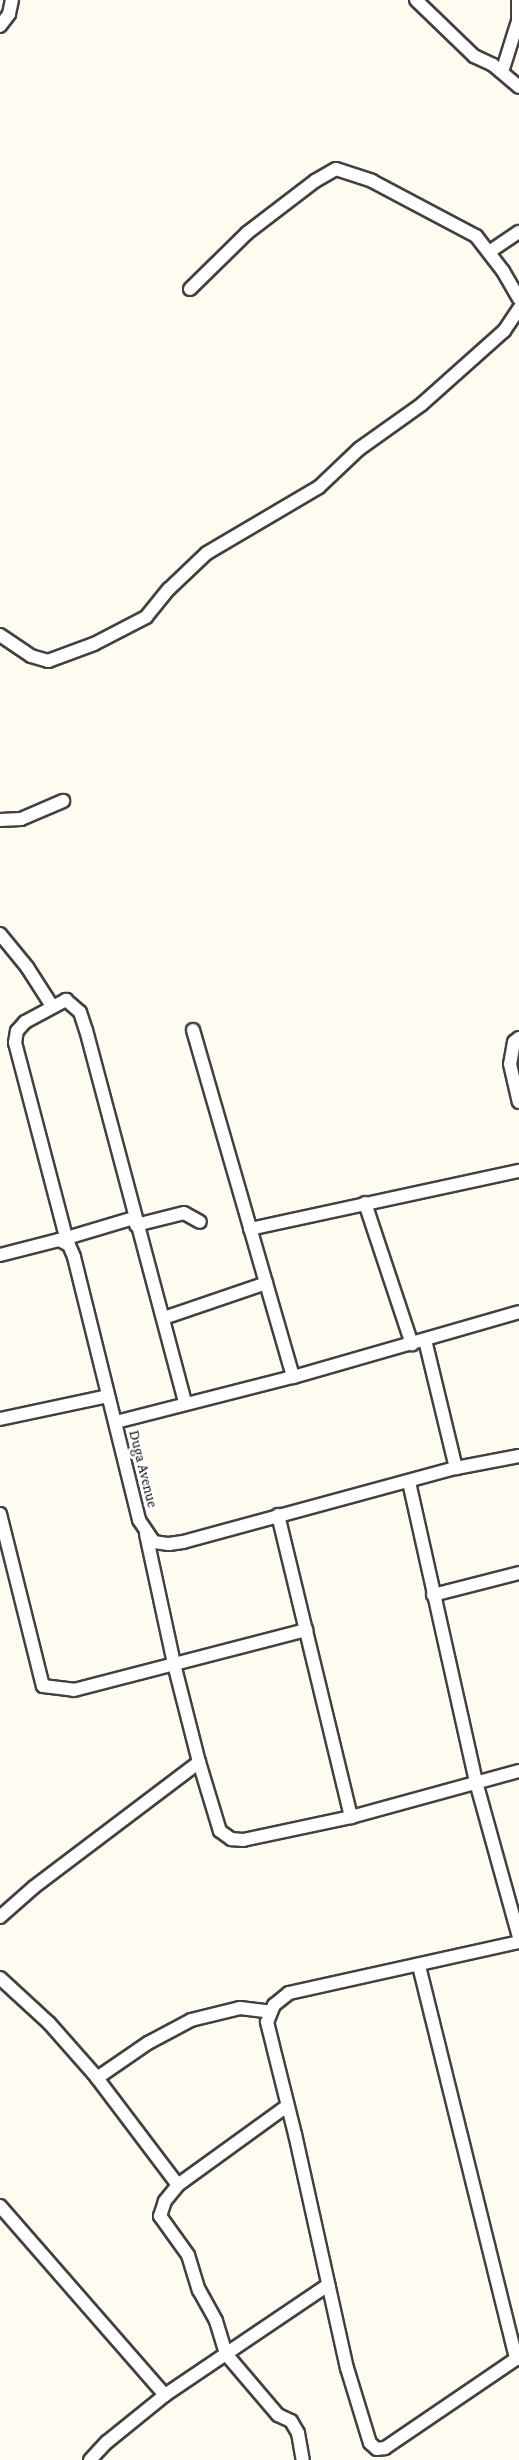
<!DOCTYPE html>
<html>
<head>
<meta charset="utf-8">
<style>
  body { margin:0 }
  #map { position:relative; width:519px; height:2460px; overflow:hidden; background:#fefcf1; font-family:"Crimson Pro",serif }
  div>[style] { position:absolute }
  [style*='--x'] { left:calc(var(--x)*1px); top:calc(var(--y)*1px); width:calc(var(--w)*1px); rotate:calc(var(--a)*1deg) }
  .roads { filter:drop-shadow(2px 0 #414141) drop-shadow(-2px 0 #414141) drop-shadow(0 2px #414141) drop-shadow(0 -2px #414141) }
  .minor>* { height:12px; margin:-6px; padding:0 6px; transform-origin:6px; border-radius:6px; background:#fff }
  span { translate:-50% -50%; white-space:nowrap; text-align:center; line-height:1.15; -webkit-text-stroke:6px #fff; paint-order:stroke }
  .street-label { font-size:15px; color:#0e0e0e }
</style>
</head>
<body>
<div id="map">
  <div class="roads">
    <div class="minor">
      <div style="--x:416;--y:0;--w:81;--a:44"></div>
      <div style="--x:474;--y:56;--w:21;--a:25"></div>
      <div style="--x:493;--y:65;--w:34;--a:40"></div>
      <div style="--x:0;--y:26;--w:15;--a:-53"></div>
      <div style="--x:9;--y:14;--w:14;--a:-78"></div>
      <div style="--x:502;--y:72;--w:53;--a:-72.6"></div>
      <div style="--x:518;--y:21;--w:21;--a:-90"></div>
      <div style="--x:489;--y:252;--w:36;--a:-34"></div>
      <div style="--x:190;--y:289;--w:80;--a:-44.5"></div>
      <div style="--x:247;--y:233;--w:86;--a:-37.4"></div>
      <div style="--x:315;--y:181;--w:24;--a:-30"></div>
      <div style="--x:336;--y:169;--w:38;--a:18"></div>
      <div style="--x:372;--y:181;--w:118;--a:27.9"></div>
      <div style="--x:476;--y:236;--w:44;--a:52.4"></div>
      <div style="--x:503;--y:271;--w:32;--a:60"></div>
      <div style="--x:0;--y:635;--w:37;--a:34"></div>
      <div style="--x:31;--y:656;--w:18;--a:16"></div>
      <div style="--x:48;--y:661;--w:49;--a:-20.3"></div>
      <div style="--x:94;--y:644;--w:59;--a:-27.4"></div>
      <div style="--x:146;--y:617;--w:36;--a:-51"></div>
      <div style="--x:169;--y:589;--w:52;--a:-43.5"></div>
      <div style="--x:207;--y:553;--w:130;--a:-30.5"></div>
      <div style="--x:319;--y:487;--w:55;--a:-43.5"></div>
      <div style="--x:359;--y:449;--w:77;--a:-35.5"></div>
      <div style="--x:422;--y:404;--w:110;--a:-41.7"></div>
      <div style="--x:504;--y:331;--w:27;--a:-56"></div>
      <div style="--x:0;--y:820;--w:21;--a:-3"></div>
      <div style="--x:21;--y:819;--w:46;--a:-23.2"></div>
      <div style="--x:0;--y:934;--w:43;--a:50.7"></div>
      <div style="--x:27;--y:967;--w:46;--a:57.3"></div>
      <div style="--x:193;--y:1030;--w:361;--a:73.9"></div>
      <div style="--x:519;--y:1038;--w:6;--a:141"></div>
      <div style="--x:514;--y:1042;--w:22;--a:100"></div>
      <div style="--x:510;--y:1064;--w:39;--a:77"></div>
      <div style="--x:365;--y:1203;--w:149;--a:71.6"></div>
      <div style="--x:136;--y:1225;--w:49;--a:-14"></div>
      <div style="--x:184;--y:1213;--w:18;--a:29"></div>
      <div style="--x:250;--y:1229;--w:275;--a:-12.2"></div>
      <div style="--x:66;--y:1237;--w:201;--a:-104.7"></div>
      <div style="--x:15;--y:1043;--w:12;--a:-81"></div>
      <div style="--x:17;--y:1031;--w:12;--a:-48"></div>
      <div style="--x:25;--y:1022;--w:47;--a:-28.2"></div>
      <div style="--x:66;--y:1000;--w:18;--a:41"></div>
      <div style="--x:80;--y:1012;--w:19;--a:72"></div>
      <div style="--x:86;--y:1030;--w:386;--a:75.1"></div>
      <div style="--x:60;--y:1240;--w:77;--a:-16.6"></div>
      <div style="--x:0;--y:1255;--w:61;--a:-14.3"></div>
      <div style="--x:59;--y:1240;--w:11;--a:27"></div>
      <div style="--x:69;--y:1245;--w:13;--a:67"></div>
      <div style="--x:74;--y:1257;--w:271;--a:76.1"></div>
      <div style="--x:139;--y:1520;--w:27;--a:56"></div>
      <div style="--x:154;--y:1542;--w:15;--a:8"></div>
      <div style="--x:169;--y:1544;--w:14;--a:-8"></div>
      <div style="--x:183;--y:1542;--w:283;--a:-15.2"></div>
      <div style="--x:456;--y:1468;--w:64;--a:-10.8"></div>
      <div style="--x:164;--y:1318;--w:108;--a:-18.9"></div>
      <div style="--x:425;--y:1340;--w:132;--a:76.4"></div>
      <div style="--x:0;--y:1419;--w:110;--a:-12"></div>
      <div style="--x:116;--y:1422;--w:183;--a:-14.3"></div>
      <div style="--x:293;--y:1377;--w:235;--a:-16"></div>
      <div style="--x:409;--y:1482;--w:307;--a:77.4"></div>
      <div style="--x:476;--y:1782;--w:161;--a:74.5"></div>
      <div style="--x:0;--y:1514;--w:177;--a:76"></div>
      <div style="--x:43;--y:1686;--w:31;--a:7"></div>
      <div style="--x:74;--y:1690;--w:240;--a:-14.5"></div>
      <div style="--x:278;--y:1515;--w:311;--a:76.4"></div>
      <div style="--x:146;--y:1534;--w:133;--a:77.8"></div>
      <div style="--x:174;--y:1664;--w:101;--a:75.7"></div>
      <div style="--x:199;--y:1762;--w:72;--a:73.1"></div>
      <div style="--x:220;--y:1831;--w:14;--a:36"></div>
      <div style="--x:231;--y:1839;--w:12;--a:5"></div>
      <div style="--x:243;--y:1840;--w:110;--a:-12"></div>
      <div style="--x:351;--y:1817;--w:174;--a:-15.3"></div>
      <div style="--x:433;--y:1595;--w:89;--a:-14.3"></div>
      <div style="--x:0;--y:1917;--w:45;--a:-41.4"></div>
      <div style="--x:34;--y:1887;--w:207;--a:-37.1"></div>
      <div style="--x:519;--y:1942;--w:236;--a:167.5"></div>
      <div style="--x:289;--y:1993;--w:19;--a:141"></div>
      <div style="--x:274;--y:2005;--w:18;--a:112"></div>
      <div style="--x:267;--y:2022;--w:115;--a:76"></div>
      <div style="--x:295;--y:2134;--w:240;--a:77.5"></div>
      <div style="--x:347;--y:2368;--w:78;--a:73"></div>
      <div style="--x:370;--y:2443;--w:9;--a:41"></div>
      <div style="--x:377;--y:2449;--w:8;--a:-7"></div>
      <div style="--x:385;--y:2448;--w:162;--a:-34.2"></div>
      <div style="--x:419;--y:1966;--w:405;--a:76.1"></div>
      <div style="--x:0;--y:1978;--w:67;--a:42.6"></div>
      <div style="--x:49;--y:2023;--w:68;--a:48.6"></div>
      <div style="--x:94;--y:2074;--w:139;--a:52.9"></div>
      <div style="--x:97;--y:2078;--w:62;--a:-34.5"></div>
      <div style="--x:148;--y:2043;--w:49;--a:-28.1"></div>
      <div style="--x:191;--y:2020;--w:50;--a:-13.8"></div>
      <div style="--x:240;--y:2008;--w:31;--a:7"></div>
      <div style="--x:287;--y:2106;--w:135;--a:144.1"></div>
      <div style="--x:178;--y:2185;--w:21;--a:129"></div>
      <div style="--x:165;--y:2201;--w:16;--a:108"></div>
      <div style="--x:160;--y:2216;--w:48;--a:54.3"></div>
      <div style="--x:188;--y:2255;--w:37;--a:73"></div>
      <div style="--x:199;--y:2290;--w:35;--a:61"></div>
      <div style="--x:216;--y:2321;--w:34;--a:73"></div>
      <div style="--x:226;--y:2354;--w:80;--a:49.6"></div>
      <div style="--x:278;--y:2415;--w:14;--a:25"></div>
      <div style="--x:291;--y:2421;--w:14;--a:60"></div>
      <div style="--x:298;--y:2433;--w:27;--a:80"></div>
      <div style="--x:0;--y:2206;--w:251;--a:48.9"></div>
      <div style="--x:90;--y:2460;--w:25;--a:-47"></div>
      <div style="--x:107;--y:2442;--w:75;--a:-39"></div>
      <div style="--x:165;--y:2395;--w:197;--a:-34"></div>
    </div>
  </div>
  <div class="street-label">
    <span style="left:143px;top:1469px;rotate:76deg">Duga Avenue</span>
  </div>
</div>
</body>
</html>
